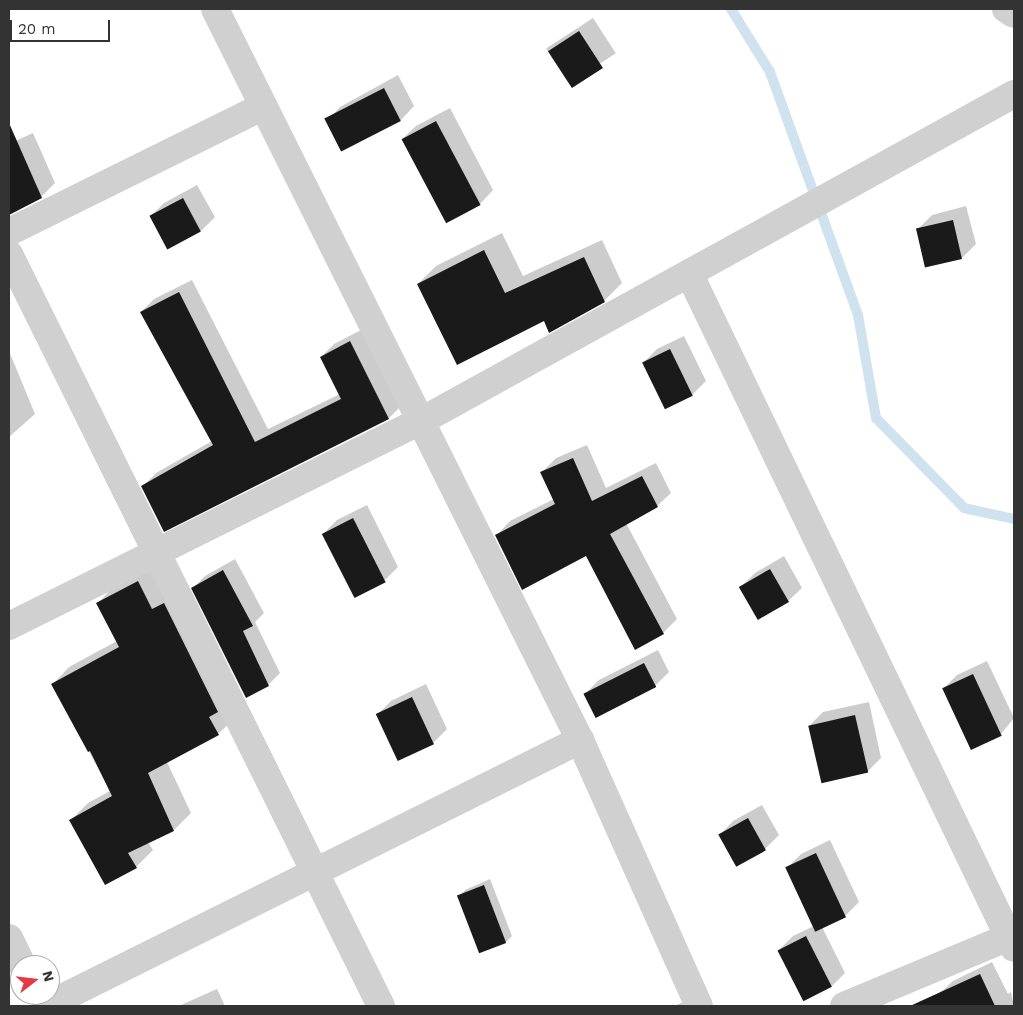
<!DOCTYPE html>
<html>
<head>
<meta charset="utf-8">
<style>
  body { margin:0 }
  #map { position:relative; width:1023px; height:1015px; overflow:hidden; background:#fff; font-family:"Work Sans",sans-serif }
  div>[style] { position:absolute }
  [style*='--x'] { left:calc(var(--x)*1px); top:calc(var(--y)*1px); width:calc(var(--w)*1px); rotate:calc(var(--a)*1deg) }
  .shadow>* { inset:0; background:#0003; transform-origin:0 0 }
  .stream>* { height:10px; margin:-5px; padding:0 5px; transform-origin:5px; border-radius:5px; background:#cfe2ee }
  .building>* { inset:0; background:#1a1a1a; transform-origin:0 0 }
  .minor>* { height:28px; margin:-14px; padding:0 14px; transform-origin:14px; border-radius:14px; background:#d0d0d0 }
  span { translate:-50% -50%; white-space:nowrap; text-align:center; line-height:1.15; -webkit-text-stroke:5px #fff; paint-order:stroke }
  .frame { position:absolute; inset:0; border:10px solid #333; pointer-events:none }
  .north { position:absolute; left:10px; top:955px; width:50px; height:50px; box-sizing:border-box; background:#fff; border:1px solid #adadad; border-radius:50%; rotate:74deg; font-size:14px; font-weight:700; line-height:20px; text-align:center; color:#333 }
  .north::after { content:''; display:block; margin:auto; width:18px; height:22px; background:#e63946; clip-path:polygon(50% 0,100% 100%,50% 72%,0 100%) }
  .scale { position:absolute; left:10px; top:20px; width:100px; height:22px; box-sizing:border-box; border:2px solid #333; border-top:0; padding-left:6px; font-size:15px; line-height:18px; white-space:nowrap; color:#333; -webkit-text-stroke:4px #fff; paint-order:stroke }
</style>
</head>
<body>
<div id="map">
  <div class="shadow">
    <div style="left:593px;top:18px;width:42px;height:56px;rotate:57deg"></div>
    <div style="clip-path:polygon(398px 75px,414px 106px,401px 120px,343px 151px,327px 121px,340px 107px)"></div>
    <div style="clip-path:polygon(450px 108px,493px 190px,480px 204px,446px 222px,402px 139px,416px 126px)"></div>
    <div style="clip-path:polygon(33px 133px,55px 183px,41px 197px,9px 213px,9px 144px)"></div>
    <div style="clip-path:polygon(197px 185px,215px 217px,201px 231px,168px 249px,150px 217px,164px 203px)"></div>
    <div style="clip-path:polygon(966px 206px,976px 244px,962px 258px,918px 229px,932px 215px)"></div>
    <div style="clip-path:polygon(502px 233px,523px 276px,602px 240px,622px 283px,604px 301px,544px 319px,418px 284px,436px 266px)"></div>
    <div style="clip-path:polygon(192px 280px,268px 429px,340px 394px,321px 357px,334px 344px,363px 329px,402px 405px,389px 418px,164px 530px,143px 486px,156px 473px,212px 441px,141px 312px,154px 299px)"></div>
    <div style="clip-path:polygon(684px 336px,706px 381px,692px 395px,643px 363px,657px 349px)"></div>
    <div style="clip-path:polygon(9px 351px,35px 414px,9px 437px)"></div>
    <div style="clip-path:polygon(587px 445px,606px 488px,656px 463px,671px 493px,657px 506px,626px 523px,677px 619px,663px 633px,586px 555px,497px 535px,510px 521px,554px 499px,542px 472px,556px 458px)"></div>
    <div style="clip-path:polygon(367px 505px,398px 567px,384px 581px,323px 534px,337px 520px)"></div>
    <div style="clip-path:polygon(784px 556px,802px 588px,788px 601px,741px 587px,755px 573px)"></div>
    <div style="clip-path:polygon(235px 559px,264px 613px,255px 622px,280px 673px,268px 685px,193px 588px,205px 576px)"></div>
    <div style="clip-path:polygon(155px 565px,235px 718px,218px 734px,167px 762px,191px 813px,174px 830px,148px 842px,153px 850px,136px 867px,71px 820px,88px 803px,110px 791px,53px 684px,69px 667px,117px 641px,98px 603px,114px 586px)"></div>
    <div style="clip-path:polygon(658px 650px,669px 672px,655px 686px,585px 694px,599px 680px)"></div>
    <div style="clip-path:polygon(987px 661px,1014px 718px,1001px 734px,943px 689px,957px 675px)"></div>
    <div style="clip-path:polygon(426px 684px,447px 729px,433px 743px,377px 715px,391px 701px)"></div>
    <div style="clip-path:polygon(869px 702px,881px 758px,867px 772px,809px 726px,823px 712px)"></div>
    <div style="clip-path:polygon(762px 805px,779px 835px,765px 849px,720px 835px,733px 821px)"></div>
    <div style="clip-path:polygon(830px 840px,859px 902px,845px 916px,822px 927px,845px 973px,832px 986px,779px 950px,793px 936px,814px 926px,787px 868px,801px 854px)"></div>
    <div style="clip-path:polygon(490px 879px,512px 936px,506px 942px,459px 897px,465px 890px)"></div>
    <div style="clip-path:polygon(992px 962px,1008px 994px,1011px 992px,1014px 1006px,946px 1006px,940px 993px,953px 981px)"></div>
    <div style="clip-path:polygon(217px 989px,225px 1006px,180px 1006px,183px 1004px)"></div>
    <div style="clip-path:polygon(697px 996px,702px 1006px,674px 1006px)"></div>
  </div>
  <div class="stream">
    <div style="--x:731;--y:9;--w:74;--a:58.2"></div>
    <div style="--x:770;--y:72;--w:258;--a:70.1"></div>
    <div style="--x:858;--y:315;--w:105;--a:80.1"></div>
    <div style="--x:876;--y:418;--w:126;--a:45.6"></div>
    <div style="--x:964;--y:508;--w:51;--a:12.4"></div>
  </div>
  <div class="building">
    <div style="left:579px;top:31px;width:44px;height:37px;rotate:57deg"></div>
    <div style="left:384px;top:88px;width:37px;height:67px;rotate:63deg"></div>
    <div style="left:436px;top:121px;width:95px;height:39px;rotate:62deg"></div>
    <div style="clip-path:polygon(9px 123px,42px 198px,9px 215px)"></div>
    <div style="left:183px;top:198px;width:38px;height:38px;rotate:62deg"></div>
    <div style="left:953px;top:220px;width:40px;height:38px;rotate:77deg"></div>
    <div style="clip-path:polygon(484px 250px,505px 293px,584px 257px,605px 302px,549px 333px,544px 321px,457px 365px,417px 284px)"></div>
    <div style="clip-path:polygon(179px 292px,255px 442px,341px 399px,320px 357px,350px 341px,389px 419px,164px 532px,141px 486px,213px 445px,140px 312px)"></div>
    <div style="left:670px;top:349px;width:52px;height:31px;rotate:64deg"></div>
    <div style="clip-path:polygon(573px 458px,592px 501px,642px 476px,658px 507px,610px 534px,664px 634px,635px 650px,586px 556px,522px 590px,495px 535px,555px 504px,540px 472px)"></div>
    <div style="left:353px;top:518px;width:72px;height:35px;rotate:63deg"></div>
    <div style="left:770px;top:569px;width:38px;height:36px;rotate:60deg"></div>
    <div style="clip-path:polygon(223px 570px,253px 626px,243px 631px,269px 686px,246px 698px,191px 588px)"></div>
    <div style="clip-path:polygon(138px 581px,152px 609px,164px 603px,218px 712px,209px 717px,219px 735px,148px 773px,174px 831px,128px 853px,137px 868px,105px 885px,69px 820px,112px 796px,90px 751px,88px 752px,51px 684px,119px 647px,96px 603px)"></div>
    <div style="left:644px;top:663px;width:27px;height:68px;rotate:63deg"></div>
    <div style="left:973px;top:674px;width:68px;height:34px;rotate:65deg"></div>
    <div style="left:412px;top:697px;width:52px;height:40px;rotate:65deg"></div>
    <div style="left:855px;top:715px;width:59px;height:48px;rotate:77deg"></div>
    <div style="left:748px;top:818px;width:37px;height:34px;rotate:61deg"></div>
    <div style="left:816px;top:853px;width:71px;height:34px;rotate:65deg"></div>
    <div style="left:484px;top:885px;width:62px;height:29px;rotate:69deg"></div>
    <div style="left:806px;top:936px;width:57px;height:32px;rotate:63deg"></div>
    <div style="clip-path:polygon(980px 974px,995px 1006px,910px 1006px)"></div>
  </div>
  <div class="minor">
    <div style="--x:215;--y:9;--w:817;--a:63.47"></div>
    <div style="--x:580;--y:740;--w:291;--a:65.9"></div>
    <div style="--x:1006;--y:9;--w:9;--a:32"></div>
    <div style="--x:9;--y:232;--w:284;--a:-26.3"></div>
    <div style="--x:9;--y:254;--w:839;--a:63.68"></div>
    <div style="--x:689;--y:273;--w:749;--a:64.29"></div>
    <div style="--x:9;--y:626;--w:460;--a:-26.5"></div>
    <div style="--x:421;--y:421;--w:677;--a:-28.87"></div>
    <div style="--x:9;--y:938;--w:30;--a:64"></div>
    <div style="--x:46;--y:1006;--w:597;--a:-26.48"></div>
    <div style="--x:844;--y:1006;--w:179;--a:-22.7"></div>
  </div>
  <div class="frame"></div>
  <div class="north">N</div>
  <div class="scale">20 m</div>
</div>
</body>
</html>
